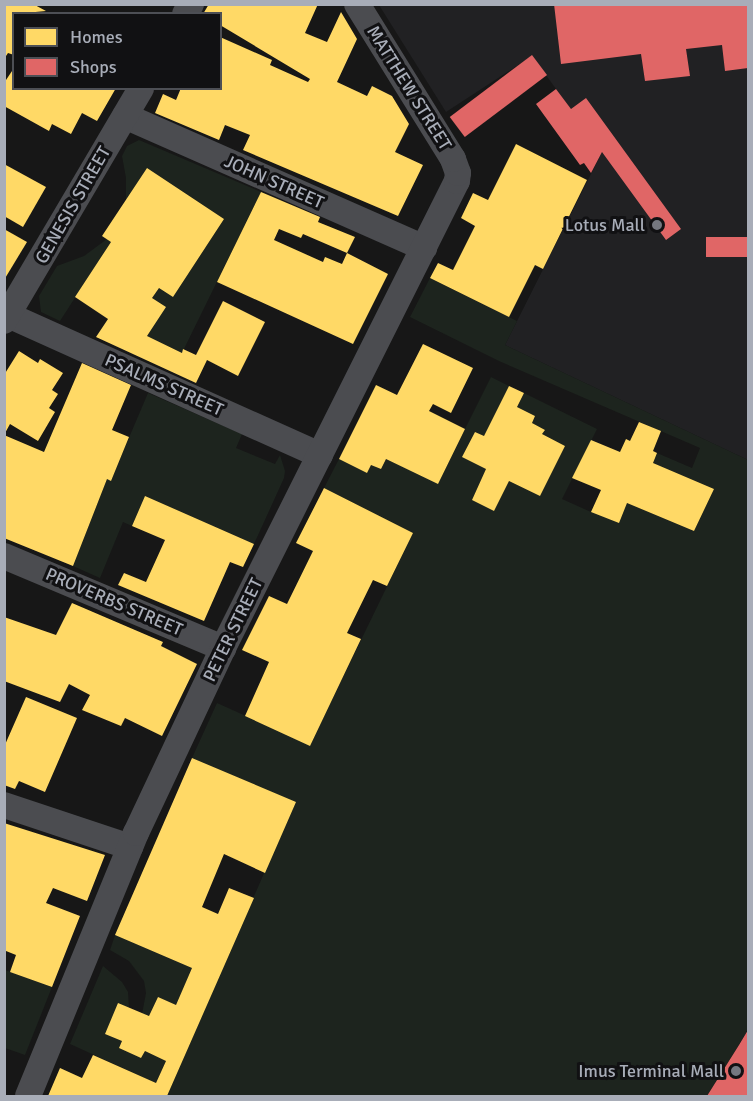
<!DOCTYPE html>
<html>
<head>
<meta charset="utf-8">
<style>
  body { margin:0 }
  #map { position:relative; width:753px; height:1101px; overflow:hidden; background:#171717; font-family:Signika,sans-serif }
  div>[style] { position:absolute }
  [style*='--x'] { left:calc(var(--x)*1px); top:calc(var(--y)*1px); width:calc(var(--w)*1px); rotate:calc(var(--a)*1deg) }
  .built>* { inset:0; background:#212123 }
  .green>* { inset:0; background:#1d241e }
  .homes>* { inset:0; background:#ffd966 }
  .shops>* { inset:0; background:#e06666; transform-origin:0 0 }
  .street>* { height:26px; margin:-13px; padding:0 13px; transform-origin:13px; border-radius:13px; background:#4b4c50 }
  .dots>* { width:16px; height:16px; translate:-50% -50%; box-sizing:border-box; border:3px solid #111113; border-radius:50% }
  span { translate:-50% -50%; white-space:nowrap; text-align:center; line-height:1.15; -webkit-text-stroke:6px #111113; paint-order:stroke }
  .street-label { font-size:18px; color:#a8adb8 }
  .poi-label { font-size:18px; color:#a8adb8 }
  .right { translate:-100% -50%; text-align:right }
  .frame { position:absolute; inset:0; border:6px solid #a8adb8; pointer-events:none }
  .legend { position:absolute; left:12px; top:12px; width:210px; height:78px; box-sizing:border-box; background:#111113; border:2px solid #4d4f55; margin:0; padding:8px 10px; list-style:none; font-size:18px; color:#a8adb8 }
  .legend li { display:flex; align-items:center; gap:12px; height:30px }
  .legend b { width:30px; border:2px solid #4d4f55 }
</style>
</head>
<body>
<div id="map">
  <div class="built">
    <div style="clip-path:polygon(379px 5px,748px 5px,748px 460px,505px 345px,602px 152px,532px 56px,446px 112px)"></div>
  </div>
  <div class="green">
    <div style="clip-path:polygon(139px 140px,261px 192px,182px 353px,147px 336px,152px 298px,159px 288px,173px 297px,224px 219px,147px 168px,126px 200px,126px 178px,122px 156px,127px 146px)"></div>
    <div style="clip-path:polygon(107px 239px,111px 242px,60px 321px,41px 312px,39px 296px,57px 266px,84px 256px)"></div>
    <div style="clip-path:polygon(430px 278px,517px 321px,505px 345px,748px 460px,748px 1030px,707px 1096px,167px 1096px,295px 802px,192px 758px,217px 703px,310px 745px,413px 533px,324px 488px,339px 459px,367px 473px,371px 465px,381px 469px,386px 459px,438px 483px,491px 377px,509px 386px,484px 436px,475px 432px,463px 457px,486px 469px,472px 500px,494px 511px,509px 481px,540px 496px,565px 446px,542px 434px,545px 430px,532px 423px,535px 416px,517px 407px,524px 393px,597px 429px,562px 499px,591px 512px,627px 503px,694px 531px,714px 489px,653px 463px,657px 453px,692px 468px,700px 448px,499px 361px,410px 317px)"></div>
    <div style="clip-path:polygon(148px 393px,242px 434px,236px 448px,275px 464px,280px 455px,285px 471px,284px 478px,254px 544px,145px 496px,132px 526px,123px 522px,100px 578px,73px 566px,107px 479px,111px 480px)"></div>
    <div style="clip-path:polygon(115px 935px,192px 968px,176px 1005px,158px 997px,149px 1016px,142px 1014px,146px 993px,144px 981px,129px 961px,110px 950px)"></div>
    <div style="clip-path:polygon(103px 966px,122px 982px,128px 992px,129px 1008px,105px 1034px,122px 1041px,119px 1048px,141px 1058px,145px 1051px,166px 1061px,156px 1083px,70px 1044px)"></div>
    <div style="clip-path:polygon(5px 970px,52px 987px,25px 1055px,5px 1048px)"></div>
  </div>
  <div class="homes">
    <div style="clip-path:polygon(4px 4px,33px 4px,46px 11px,14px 14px,14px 55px,8px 53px,4px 59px)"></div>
    <div style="clip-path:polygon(209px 4px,318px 4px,305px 33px,327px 42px,341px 12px,357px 39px,337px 82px,367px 96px,372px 86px,392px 96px,409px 124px,395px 152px,423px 165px,398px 216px,243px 150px,250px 135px,225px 125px,219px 140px,155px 113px,163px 94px,176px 100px,181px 88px,220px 88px,220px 37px,272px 60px,270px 65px,308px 82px,310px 79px,220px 25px,220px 14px,203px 14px)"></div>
    <div style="clip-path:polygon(14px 68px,14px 88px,116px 88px,97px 121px,82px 113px,71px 134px,52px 124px,49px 131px,4px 106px,4px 83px)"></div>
    <div style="clip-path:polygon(516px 144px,587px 180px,543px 269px,535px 265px,509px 317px,430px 278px,438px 263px,453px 270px,475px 226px,461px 218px,473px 193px,488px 200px)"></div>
    <div style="clip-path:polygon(4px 164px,46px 187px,23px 227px,4px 216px)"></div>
    <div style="clip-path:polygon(147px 168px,224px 219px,173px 297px,159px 288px,152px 298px,166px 307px,147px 336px,182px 353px,183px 349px,196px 355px,223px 301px,265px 322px,238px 376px,207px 360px,196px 383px,96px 337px,108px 319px,75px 297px,111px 242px,102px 236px)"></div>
    <div style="clip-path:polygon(evenodd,261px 192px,320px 217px,318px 222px,355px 237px,347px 253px,388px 274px,353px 344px,217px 282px,261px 192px,279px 229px,301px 238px,303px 234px,347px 253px,342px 264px,325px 257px,323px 262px,274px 240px,279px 229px)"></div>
    <div style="clip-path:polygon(4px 229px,27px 242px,4px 280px)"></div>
    <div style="clip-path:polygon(423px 344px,473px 368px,451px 413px,433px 404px,429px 411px,465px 429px,438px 484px,386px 459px,381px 469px,371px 465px,367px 473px,339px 459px,376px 385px,397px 395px)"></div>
    <div style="clip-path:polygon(19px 351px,38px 363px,40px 359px,63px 373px,52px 390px,58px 394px,49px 408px,55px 412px,38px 441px,10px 424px,4px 435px,4px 375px)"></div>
    <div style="clip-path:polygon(82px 363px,131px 385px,112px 430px,129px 437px,111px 481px,107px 479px,73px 566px,4px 538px,4px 435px,44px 452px)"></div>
    <div style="clip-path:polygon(509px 386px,524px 393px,517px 407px,535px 416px,532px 423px,545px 430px,542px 434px,565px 446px,540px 496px,509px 481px,494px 511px,472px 500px,486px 469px,462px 457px,475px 432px,484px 436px)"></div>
    <div style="clip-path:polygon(639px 422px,661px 431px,653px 451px,657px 453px,653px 463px,714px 489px,694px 531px,627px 503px,619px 523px,591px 512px,601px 490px,572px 478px,591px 440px,620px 452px,626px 439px,630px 441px)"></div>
    <div style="clip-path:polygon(324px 488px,413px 533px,387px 586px,373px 580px,347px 633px,361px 639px,310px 746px,245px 716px,269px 662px,242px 650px,269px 596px,287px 604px,313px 551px,296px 543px)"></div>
    <div style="clip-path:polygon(145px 496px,254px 544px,243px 567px,230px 562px,204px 621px,118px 585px,124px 573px,146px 582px,165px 540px,132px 526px)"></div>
    <div style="clip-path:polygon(72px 603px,163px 642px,161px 646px,197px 664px,162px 736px,125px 718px,121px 726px,82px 710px,90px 695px,69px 684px,60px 702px,4px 681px,4px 617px,56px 635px)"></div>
    <div style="clip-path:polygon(26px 697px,77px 718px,45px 792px,19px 781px,15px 789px,4px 785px,4px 747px)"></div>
    <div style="clip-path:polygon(192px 758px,296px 802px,265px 873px,224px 854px,202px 907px,218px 914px,229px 888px,254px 898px,167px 1096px,48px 1096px,60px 1068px,82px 1078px,93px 1055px,156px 1083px,166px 1061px,145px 1051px,141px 1058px,119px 1048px,122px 1041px,105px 1034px,118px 1003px,149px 1016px,158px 997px,176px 1005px,192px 968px,115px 935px)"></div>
    <div style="clip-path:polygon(4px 823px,105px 855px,87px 901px,53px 888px,46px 903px,80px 916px,52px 987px,10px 972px,16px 955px,6px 951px,4px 955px)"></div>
  </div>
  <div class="shops">
    <div style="clip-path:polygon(554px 4px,748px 4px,748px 68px,725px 71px,722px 45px,686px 49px,690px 76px,645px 81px,641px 54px,561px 64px)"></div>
    <div style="left:532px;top:55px;width:25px;height:103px;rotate:53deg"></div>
    <div style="clip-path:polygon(556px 89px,571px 109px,586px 98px,681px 229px,666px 240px,602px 152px,591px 173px,584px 163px,580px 165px,536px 104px)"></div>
    <div style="left:748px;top:237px;width:20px;height:42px;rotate:90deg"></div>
    <div style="clip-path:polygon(748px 1030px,748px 1096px,707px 1096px,739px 1045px)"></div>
  </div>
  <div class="street">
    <div style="--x:185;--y:14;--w:12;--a:-59"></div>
    <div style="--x:125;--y:116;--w:327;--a:23.8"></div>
    <div style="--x:8;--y:315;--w:342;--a:24.2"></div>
    <div style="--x:4;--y:321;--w:270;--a:-59.5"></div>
    <div style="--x:4;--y:556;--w:238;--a:22.8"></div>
    <div style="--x:4;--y:805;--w:133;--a:18.4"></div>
    <div style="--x:28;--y:1096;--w:284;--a:-67.7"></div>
    <div style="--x:136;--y:833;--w:204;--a:-64.8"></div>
    <div style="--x:223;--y:648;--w:522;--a:-63.39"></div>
    <div style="--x:457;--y:181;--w:8;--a:-83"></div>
    <div style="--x:458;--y:173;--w:15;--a:-110"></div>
    <div style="--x:453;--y:159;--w:182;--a:-121.8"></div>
  </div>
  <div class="dots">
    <div style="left:657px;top:225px;background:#757880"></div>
    <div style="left:736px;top:1071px;background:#757880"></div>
  </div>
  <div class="street-label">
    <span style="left:409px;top:88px;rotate:58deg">MATTHEW STREET</span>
    <span style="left:274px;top:182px;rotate:24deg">JOHN STREET</span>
    <span style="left:73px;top:205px;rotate:-60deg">GENESIS STREET</span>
    <span style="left:164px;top:385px;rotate:24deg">PSALMS STREET</span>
    <span style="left:114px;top:602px;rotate:23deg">PROVERBS STREET</span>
    <span style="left:233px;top:630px;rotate:-64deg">PETER STREET</span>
  </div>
  <div class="poi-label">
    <span class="right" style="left:645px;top:225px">Lotus Mall</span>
    <span class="right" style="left:724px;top:1071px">Imus Terminal Mall</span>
  </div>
  <div class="frame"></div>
  <ul class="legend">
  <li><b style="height:16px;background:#ffd966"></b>Homes</li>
  <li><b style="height:16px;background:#e06666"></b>Shops</li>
  </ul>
</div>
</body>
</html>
